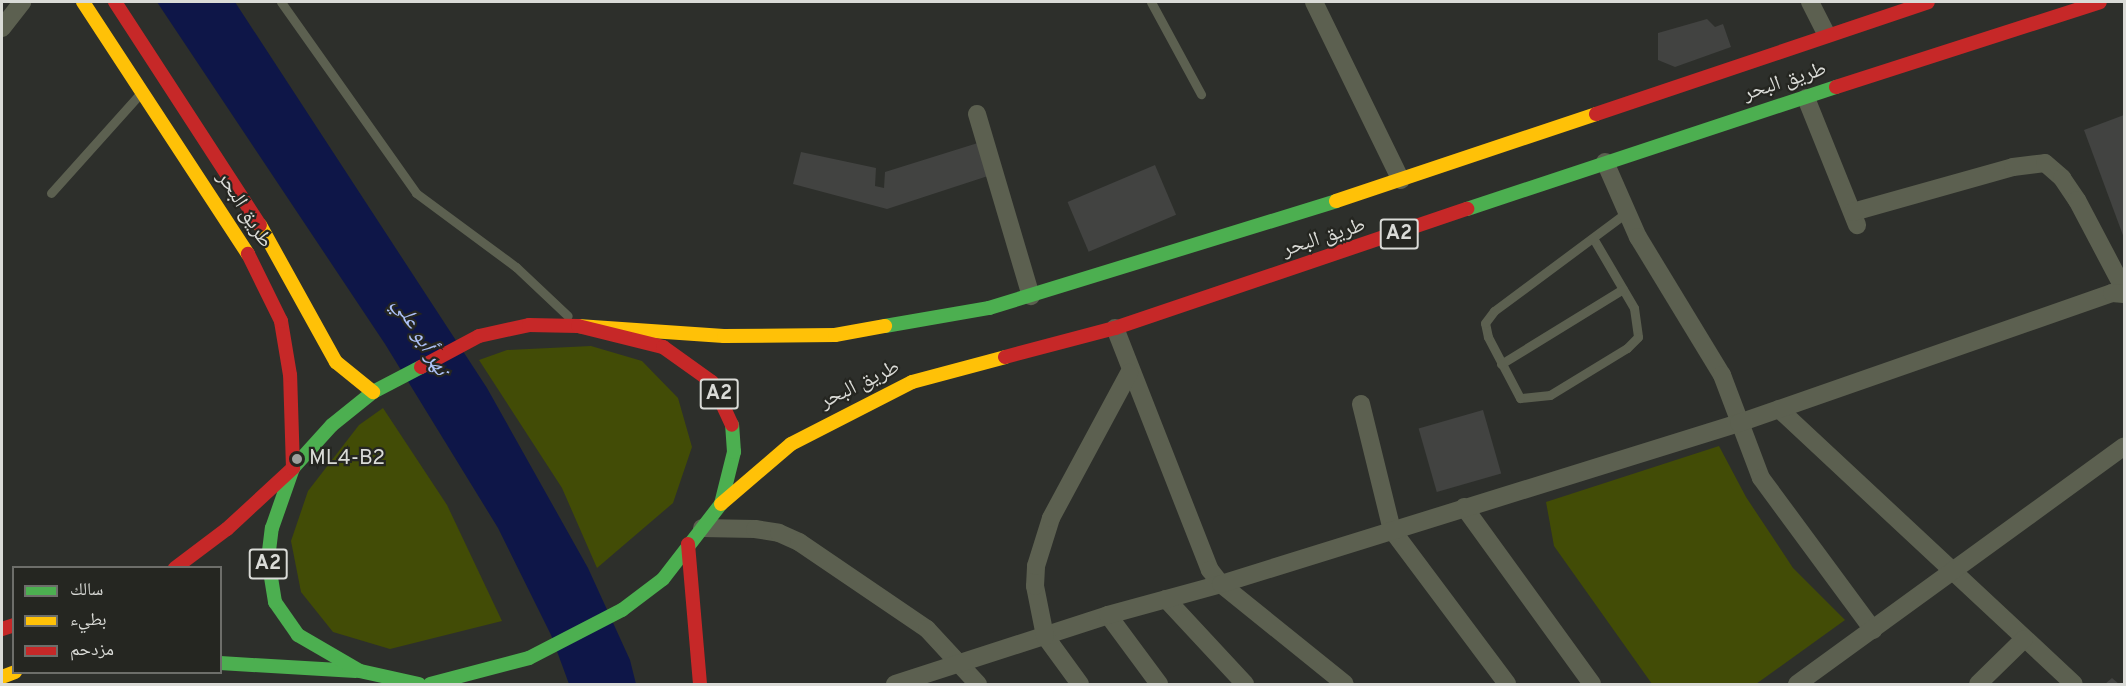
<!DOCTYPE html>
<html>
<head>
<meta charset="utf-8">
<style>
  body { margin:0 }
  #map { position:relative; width:2126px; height:686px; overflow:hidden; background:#2d2f2b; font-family:Overpass,"Noto Naskh Arabic",sans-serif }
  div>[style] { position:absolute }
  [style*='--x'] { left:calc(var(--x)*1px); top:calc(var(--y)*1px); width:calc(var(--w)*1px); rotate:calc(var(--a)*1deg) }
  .green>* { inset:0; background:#424c06 }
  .water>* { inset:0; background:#0e1648 }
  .building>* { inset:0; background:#424341; transform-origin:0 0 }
  .lane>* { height:9px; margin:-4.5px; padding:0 4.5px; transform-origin:4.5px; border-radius:4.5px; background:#5c6050 }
  .street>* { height:18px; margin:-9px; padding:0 9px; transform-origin:9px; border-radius:9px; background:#5c6050 }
  .fast>* { height:14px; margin:-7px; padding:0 7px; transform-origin:7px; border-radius:7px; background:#4caf50 }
  .slow>* { height:14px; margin:-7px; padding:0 7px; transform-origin:7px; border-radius:7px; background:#ffc107 }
  .jam>* { height:14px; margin:-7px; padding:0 7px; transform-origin:7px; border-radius:7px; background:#c62828 }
  .dots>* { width:16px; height:16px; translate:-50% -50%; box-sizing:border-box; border:3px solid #252621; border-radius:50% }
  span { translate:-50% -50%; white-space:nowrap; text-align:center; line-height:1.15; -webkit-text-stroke:4.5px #252621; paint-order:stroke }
  .shield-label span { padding:2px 4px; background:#252621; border:2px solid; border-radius:4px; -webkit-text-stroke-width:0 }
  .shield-label { font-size:20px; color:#dadbd7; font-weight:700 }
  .street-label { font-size:21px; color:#dadbd7 }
  .poi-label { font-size:21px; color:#dadbd7 }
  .left { translate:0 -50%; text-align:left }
  .water-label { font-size:22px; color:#adc1f7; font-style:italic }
  .frame { position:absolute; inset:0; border:3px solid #dadbd7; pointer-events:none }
  .legend { position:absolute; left:12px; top:566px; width:210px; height:108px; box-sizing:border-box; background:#252621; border:2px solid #6d6e6a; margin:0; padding:8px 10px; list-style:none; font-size:18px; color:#dadbd7 }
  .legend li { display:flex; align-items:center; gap:12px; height:30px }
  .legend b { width:30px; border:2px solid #6d6e6a }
</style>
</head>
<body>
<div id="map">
  <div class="green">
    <div style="clip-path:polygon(591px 346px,642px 361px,678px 398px,692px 447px,673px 503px,597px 568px,562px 488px,479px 360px,507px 350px)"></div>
    <div style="clip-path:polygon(383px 408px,447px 505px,502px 621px,390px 649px,333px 632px,301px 592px,291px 541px,308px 491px,359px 425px)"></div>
    <div style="clip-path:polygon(1719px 446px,1746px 497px,1793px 568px,1845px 620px,1756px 684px,1652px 684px,1554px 546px,1546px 502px)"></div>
  </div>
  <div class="water">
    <div style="clip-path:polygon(157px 2px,235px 2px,487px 388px,588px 568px,630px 660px,636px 684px,569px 684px,551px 635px,498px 528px,385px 344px)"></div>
  </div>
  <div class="building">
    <div style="clip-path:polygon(1707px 19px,1715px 27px,1723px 24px,1731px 47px,1675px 67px,1658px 60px,1658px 33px)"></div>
    <div style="clip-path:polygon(2124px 115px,2124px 238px,2084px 130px)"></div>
    <div style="clip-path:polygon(981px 142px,991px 175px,887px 209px,793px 184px,801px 152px,876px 168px,875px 186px,884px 188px,885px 172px)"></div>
    <div style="left:1155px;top:165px;width:54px;height:95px;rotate:67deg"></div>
    <div style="left:1483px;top:410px;width:66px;height:67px;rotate:74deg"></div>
    <div style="clip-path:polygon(2112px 678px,2119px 684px,2105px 684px)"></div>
  </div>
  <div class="lane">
    <div style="--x:281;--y:2;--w:234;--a:54.7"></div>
    <div style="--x:416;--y:193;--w:124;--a:36.5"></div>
    <div style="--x:516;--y:267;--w:71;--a:43.3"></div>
    <div style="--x:1151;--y:2;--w:105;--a:61.5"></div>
    <div style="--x:51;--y:193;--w:132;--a:-48.1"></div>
    <div style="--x:1593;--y:238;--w:81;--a:59.6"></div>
    <div style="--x:1634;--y:308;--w:29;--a:82"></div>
    <div style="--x:1638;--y:337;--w:16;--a:135"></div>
    <div style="--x:1627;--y:348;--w:90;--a:148.6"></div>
    <div style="--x:1550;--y:395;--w:30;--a:174"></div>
    <div style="--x:1520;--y:398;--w:69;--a:-117.7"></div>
    <div style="--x:1488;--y:337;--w:14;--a:-102"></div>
    <div style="--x:1485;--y:323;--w:15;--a:-53"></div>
    <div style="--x:1494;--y:311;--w:164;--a:-36.6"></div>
    <div style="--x:1501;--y:364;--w:143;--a:-31.6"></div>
  </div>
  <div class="street">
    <div style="--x:1314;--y:2;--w:198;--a:64"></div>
    <div style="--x:1810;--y:2;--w:36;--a:63"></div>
    <div style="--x:2;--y:28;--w:33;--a:-52"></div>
    <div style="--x:1806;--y:98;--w:137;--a:68.1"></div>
    <div style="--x:977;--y:114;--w:190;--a:73.5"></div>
    <div style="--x:1605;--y:162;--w:82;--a:66.3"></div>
    <div style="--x:1638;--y:237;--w:162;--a:58.7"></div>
    <div style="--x:1722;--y:375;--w:110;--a:69.3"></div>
    <div style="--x:1761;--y:478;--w:189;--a:53.6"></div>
    <div style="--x:1853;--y:212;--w:166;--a:-15.7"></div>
    <div style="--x:2013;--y:167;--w:32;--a:-7"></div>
    <div style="--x:2045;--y:163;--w:23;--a:41"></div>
    <div style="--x:2062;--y:178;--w:27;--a:56"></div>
    <div style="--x:2077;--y:200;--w:101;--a:62.2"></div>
    <div style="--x:1115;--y:328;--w:260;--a:68.6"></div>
    <div style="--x:1210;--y:570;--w:18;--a:52"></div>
    <div style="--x:1221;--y:584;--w:159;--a:38.9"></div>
    <div style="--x:1361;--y:404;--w:130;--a:76.2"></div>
    <div style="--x:1392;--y:530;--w:192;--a:53.2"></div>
    <div style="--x:1779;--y:409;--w:403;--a:43"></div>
    <div style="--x:1464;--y:507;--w:218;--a:54.1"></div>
    <div style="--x:702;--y:528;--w:53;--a:1.1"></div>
    <div style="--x:755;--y:529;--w:24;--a:9"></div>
    <div style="--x:779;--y:533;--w:22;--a:24"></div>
    <div style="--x:799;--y:542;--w:155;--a:34.2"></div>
    <div style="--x:927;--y:629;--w:75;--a:47.2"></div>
    <div style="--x:1166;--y:599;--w:116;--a:47.1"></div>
    <div style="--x:1108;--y:615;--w:86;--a:53.5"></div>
    <div style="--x:895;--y:684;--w:224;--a:-17.9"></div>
    <div style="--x:1108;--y:615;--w:117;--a:-15.3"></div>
    <div style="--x:1221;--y:584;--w:542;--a:-17.27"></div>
    <div style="--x:1739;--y:423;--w:395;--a:-19.2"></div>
    <div style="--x:2112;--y:293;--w:12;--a:5"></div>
    <div style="--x:1080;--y:684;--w:59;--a:-126.1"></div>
    <div style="--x:1045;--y:636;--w:51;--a:-101.3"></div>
    <div style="--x:1035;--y:586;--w:20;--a:-87"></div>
    <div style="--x:1036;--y:566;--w:50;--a:-72.6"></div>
    <div style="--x:1051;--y:518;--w:165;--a:-61.7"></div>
    <div style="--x:1797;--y:684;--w:404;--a:-36"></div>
    <div style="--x:1978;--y:684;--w:64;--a:-44.4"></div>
  </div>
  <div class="fast">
    <div style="--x:1467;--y:209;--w:389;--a:-18.3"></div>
    <div style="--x:885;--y:326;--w:106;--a:-9.8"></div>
    <div style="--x:989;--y:308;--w:363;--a:-17.1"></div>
    <div style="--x:220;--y:663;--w:136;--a:3.4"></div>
    <div style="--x:419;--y:684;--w:60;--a:-167.6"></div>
    <div style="--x:360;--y:671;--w:72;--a:-149.9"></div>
    <div style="--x:298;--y:635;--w:40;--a:-124.9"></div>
    <div style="--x:275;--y:602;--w:44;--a:-99.2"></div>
    <div style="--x:268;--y:559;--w:31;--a:-83"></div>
    <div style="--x:272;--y:528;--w:64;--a:-70.7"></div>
    <div style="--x:293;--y:468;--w:58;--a:-47.8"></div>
    <div style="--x:332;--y:425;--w:53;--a:-38.8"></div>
    <div style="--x:373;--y:392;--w:54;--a:-27.5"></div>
    <div style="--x:430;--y:684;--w:102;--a:-14.7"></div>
    <div style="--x:529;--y:658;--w:105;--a:-27.3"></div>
    <div style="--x:622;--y:610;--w:51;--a:-37.1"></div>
    <div style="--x:663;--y:579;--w:95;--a:-52.3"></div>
    <div style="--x:721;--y:504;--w:54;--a:-76"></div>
    <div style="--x:734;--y:452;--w:27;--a:-94"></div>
  </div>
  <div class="slow">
    <div style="--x:83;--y:2;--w:301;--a:56.8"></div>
    <div style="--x:1336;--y:201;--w:274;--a:-18.5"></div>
    <div style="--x:260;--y:225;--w:157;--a:61"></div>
    <div style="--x:336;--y:362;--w:48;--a:39"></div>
    <div style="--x:578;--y:326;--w:146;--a:3.9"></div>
    <div style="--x:724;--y:336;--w:111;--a:-0.5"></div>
    <div style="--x:835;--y:335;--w:51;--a:-10.2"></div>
    <div style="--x:721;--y:504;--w:92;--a:-40.6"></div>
    <div style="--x:791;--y:444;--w:136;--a:-27.1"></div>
    <div style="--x:912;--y:382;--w:96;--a:-15"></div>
    <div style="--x:2;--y:677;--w:14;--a:-21"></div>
  </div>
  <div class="jam">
    <div style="--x:115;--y:2;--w:266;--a:57"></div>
    <div style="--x:1836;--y:87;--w:277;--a:-17.8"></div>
    <div style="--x:1596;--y:114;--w:350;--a:-18.6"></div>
    <div style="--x:1005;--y:357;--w:114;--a:-14.8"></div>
    <div style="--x:1115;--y:328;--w:372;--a:-18.7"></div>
    <div style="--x:421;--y:367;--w:66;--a:-28.1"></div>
    <div style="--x:479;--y:336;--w:51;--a:-12.4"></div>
    <div style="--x:529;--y:325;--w:49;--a:1.2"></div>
    <div style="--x:578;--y:326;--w:88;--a:13.9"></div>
    <div style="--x:663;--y:347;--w:60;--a:35.5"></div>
    <div style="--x:712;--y:382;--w:47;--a:65.1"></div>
    <div style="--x:688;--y:544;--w:141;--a:85.1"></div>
    <div style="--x:175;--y:568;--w:65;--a:-36.9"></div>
    <div style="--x:227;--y:529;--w:90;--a:-42.7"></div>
    <div style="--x:293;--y:468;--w:93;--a:-91.8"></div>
    <div style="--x:290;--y:375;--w:55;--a:-99.5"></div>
    <div style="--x:281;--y:321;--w:75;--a:-116.2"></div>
    <div style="--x:2;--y:629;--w:13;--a:-18"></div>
  </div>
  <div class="dots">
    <div style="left:297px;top:459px;background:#9d9f9b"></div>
  </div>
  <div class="shield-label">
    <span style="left:1399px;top:234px">A2</span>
    <span style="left:719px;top:394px">A2</span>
    <span style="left:268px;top:564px">A2</span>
  </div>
  <div class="street-label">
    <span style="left:1785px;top:82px;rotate:-18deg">طريق البحر</span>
    <span style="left:244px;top:210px;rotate:58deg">طريق البحر</span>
    <span style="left:1324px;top:238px;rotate:-18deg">طريق البحر</span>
    <span style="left:860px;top:385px;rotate:-26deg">طريق البحر</span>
  </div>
  <div class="poi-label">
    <span class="left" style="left:309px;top:459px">ML4-B2</span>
  </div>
  <div class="water-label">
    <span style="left:420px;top:337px;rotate:59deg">نهر أبو علي</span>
  </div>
  <div class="frame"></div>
  <ul class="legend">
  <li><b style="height:8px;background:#4caf50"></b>سالك</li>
  <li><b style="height:8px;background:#ffc107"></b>بطيء</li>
  <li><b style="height:8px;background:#c62828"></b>مزدحم</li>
  </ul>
</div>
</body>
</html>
